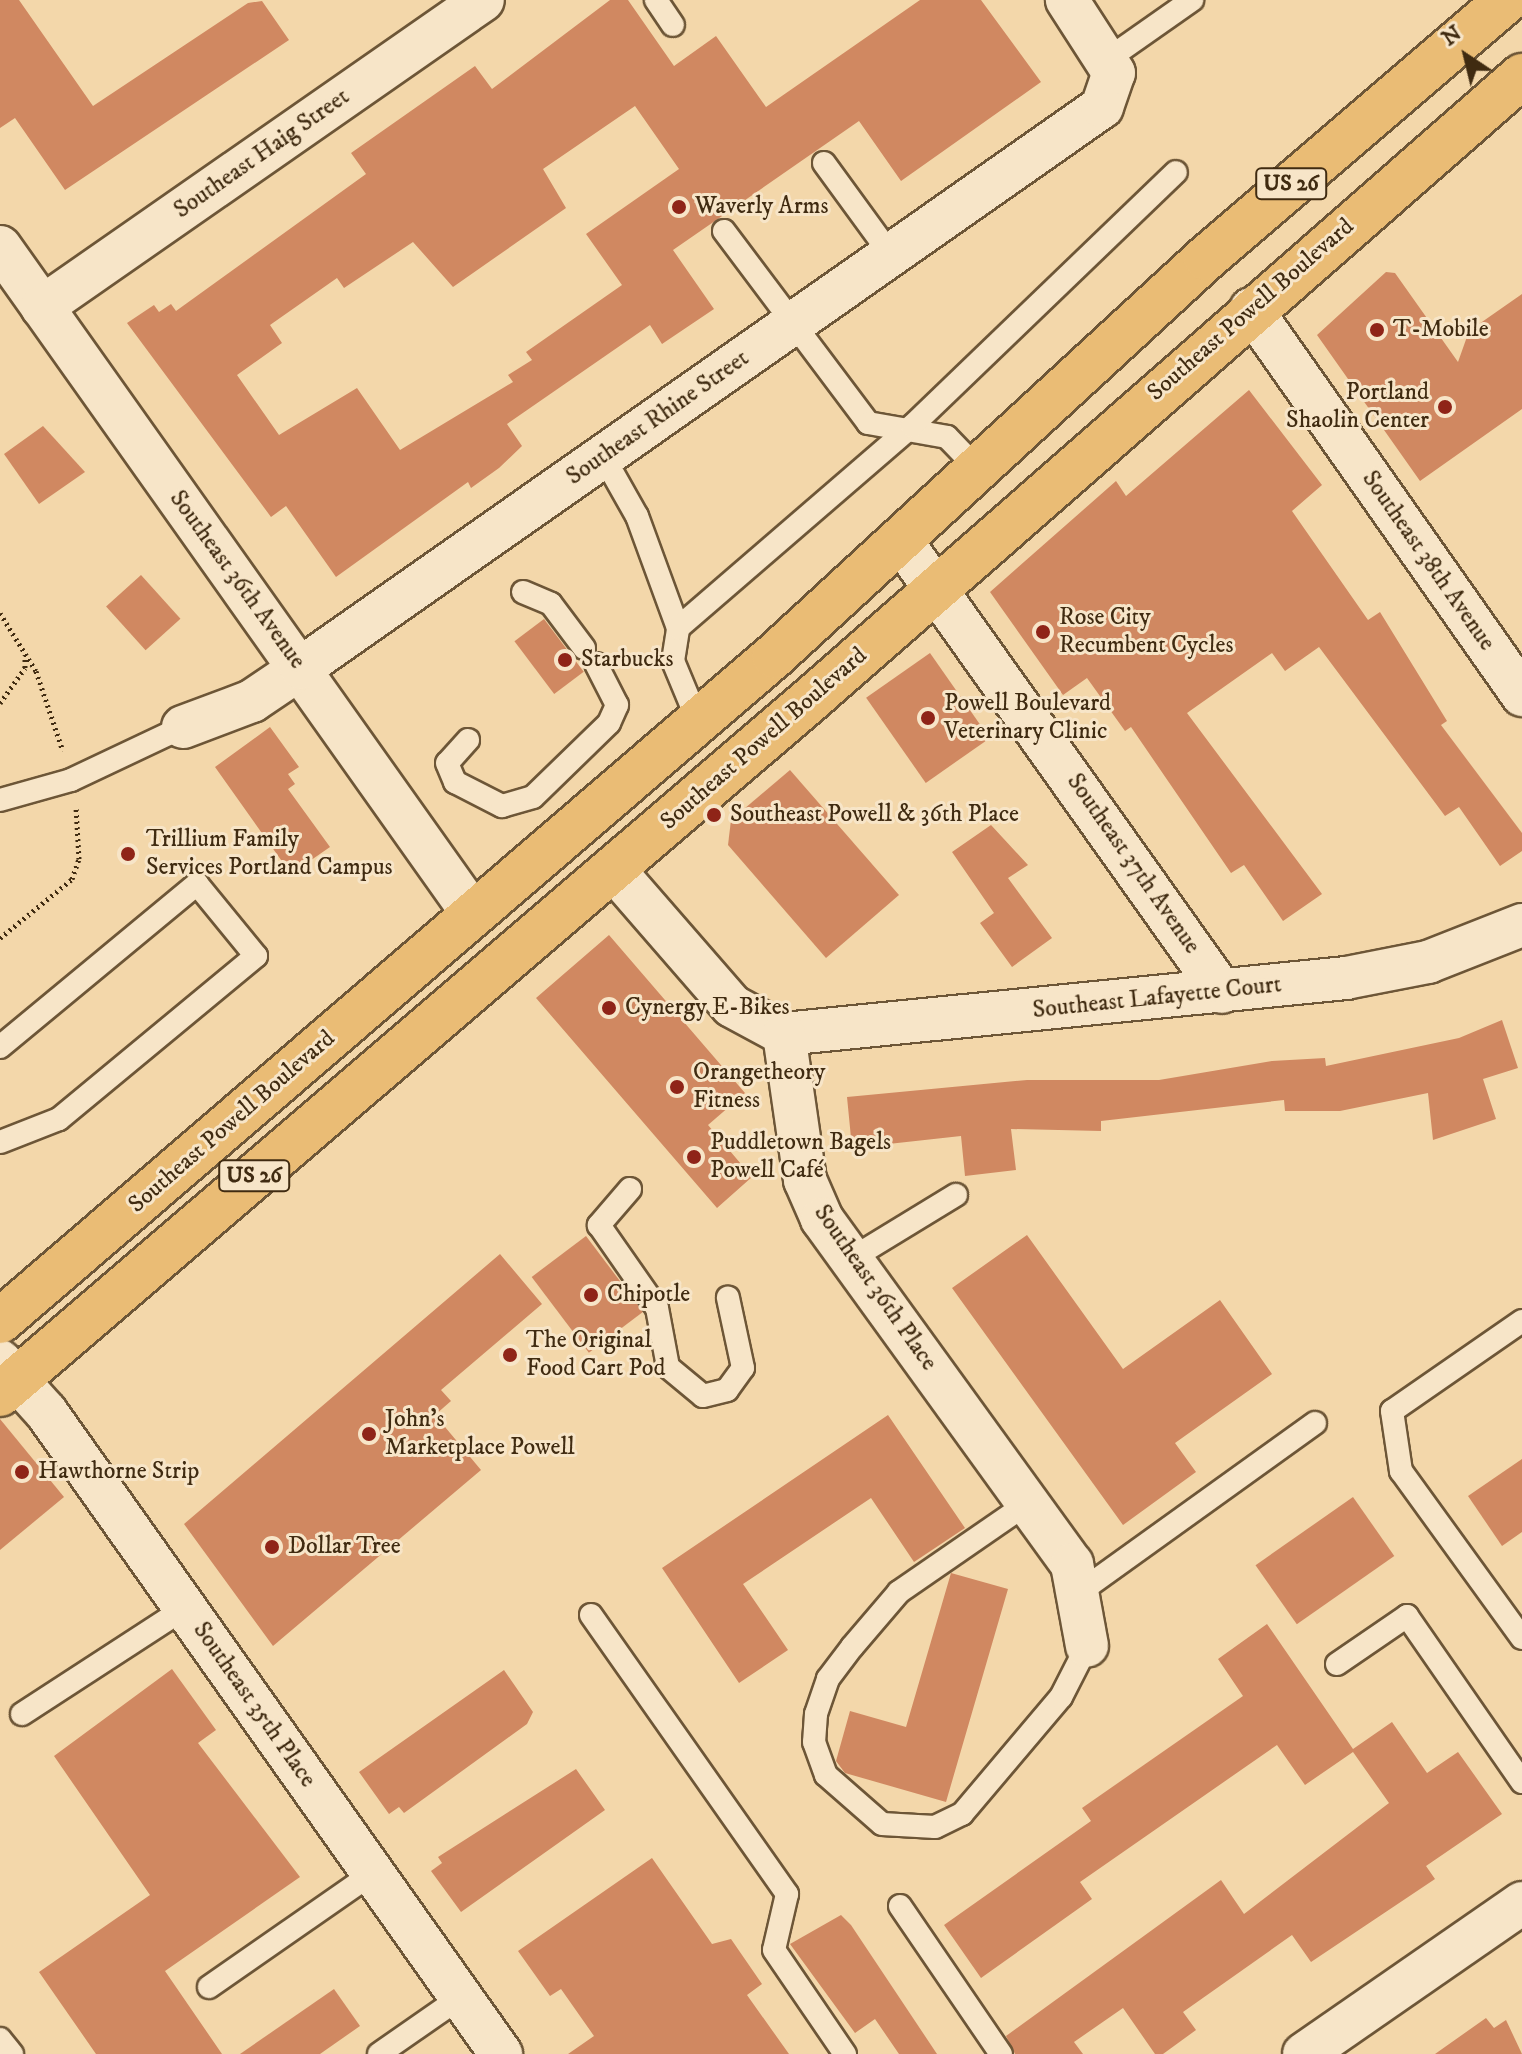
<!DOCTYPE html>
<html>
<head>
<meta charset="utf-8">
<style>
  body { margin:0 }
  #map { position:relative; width:1522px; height:2054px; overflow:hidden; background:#f3d7aa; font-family:"IM FELL DW Pica",serif }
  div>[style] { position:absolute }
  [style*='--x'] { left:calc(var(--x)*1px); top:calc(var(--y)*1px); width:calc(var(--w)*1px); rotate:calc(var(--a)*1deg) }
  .building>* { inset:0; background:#d08861; transform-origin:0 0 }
  .path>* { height:5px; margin-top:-2.5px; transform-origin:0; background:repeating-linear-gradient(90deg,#402b11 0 2px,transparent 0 6px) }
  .roads { filter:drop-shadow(2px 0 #6d5637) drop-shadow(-2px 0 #6d5637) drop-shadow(0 2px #6d5637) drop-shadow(0 -2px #6d5637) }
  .lane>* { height:22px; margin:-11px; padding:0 11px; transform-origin:11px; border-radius:11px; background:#f7e5c8 }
  .street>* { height:42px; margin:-21px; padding:0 21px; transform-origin:21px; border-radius:21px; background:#f7e5c8 }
  .primary>* { height:44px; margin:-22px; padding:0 22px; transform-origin:22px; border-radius:22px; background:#eabc75 }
  .dots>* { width:22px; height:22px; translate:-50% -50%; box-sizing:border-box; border:4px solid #f7e5c8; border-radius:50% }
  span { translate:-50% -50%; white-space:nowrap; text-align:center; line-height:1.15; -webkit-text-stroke:6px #f7e5c8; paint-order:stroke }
  .shield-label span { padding:2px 6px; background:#f7e5c8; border:2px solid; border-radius:6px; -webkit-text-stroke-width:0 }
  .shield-label { font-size:22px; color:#402b11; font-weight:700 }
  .street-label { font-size:24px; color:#402b11 }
  .poi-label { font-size:24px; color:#402b11 }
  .left { translate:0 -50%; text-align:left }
  .right { translate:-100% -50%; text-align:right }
  .north { position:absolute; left:1426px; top:16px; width:80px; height:80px; -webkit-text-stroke:6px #f7e5c8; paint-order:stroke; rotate:325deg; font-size:22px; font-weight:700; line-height:32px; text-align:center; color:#402b11 }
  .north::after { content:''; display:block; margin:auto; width:28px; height:36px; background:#402b11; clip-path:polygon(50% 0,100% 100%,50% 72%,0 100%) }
</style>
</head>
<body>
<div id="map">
  <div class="building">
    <div style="clip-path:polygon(0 0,19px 0,93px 106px,248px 3px,262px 1px,289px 40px,65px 190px,15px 118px,0 128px)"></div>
    <div style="clip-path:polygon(evenodd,610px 0,628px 0,674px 66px,716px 36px,766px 107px,920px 0,981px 0,1041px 82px,901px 181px,859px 121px,673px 250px,714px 309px,662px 344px,650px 325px,507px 424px,522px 446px,499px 468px,471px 488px,468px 482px,336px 577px,286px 506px,271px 517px,127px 323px,154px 305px,159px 312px,171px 304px,176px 311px,366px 174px,351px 153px,475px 66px,492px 89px,610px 0,635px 106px,679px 169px,586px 234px,622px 285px,526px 352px,532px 360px,508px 375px,513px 382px,400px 450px,357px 388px,279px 435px,237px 375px,282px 343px,270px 325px,337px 278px,344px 288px,413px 242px,453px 287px,566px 208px,543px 169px,635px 106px)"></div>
    <div style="clip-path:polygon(1386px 272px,1395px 273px,1458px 362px,1469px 331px,1522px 294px,1522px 409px,1420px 481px,1317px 335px)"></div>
    <div style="clip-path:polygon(1249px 390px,1322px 485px,1292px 511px,1368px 620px,1380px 612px,1447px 721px,1441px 725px,1522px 833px,1522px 851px,1500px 866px,1459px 807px,1445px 816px,1319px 647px,1285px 671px,1272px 653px,1187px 713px,1322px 894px,1283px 921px,1244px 865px,1231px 873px,1131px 727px,1125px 731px,1087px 678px,1063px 695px,990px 592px,1116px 481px,1126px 496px)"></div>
    <div style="clip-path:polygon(43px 426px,85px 472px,39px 504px,4px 454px)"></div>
    <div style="left:141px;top:575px;width:59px;height:47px;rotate:48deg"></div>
    <div style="left:544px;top:619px;width:66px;height:37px;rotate:53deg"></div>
    <div style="left:930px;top:653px;width:104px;height:78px;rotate:55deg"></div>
    <div style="clip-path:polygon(270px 727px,299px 767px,288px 774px,295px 784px,288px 789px,330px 847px,291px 874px,215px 767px)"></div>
    <div style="clip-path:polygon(790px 770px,899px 895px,826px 958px,728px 845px,731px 820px)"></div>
    <div style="clip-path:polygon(991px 825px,1028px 865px,1008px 878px,1052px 938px,1012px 967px,980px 923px,994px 913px,952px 852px)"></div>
    <div style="clip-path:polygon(609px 935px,745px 1093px,708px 1125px,752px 1177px,717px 1208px,536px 998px)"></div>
    <div style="clip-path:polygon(1502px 1020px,1518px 1068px,1483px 1079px,1496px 1119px,1433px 1140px,1428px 1093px,1340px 1111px,1285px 1111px,1284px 1100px,1101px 1121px,1101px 1131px,1011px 1129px,1016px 1170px,965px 1176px,961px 1136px,852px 1148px,847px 1097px,1027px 1080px,1159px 1080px,1272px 1061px,1325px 1058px,1326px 1066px,1459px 1038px)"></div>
    <div style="clip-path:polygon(1027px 1235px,1123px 1369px,1220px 1300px,1272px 1374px,1175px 1443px,1196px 1472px,1123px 1525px,952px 1288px)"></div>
    <div style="left:586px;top:1236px;width:95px;height:68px;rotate:53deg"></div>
    <div style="clip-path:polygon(500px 1254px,542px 1304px,441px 1390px,451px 1401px,435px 1415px,481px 1470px,273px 1646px,184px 1524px)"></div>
    <div style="clip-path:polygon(888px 1415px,965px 1528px,914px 1562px,871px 1498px,743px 1584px,788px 1650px,739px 1683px,662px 1568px)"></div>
    <div style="clip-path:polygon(0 1419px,64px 1497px,0 1550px)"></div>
    <div style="clip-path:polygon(1522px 1459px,1522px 1532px,1502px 1546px,1468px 1496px)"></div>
    <div style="left:1353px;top:1497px;width:72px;height:119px;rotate:55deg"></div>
    <div style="clip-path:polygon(951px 1573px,1008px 1589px,946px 1802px,845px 1773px,836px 1761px,850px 1711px,906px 1727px)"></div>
    <div style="clip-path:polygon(1267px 1624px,1353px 1749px,1392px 1722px,1427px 1773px,1458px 1752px,1502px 1814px,1426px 1866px,1435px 1879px,1311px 1962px,1292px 1935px,1183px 2012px,1196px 2030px,1163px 2054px,1155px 2054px,1123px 2008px,1074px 2042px,1083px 2054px,1015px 2054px,1006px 2036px,1221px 1880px,1244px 1914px,1389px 1803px,1353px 1752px,1305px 1785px,1277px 1745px,1080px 1882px,1092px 1899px,981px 1978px,944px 1925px,1091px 1821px,1082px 1808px,1243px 1696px,1218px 1659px)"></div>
    <div style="clip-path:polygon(172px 1669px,216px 1730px,198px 1743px,300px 1877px,165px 1971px,222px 2054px,96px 2054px,39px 1972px,150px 1895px,54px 1756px)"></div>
    <div style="clip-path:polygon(504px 1670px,533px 1712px,527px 1724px,404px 1813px,399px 1807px,389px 1814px,359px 1772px)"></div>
    <div style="clip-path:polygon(576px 1769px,605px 1810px,461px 1912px,431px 1871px,442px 1863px,438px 1857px)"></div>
    <div style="clip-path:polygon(652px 1858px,712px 1944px,731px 1939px,762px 1984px,747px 1995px,789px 2054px,568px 2054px,594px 2036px,561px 1989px,550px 1996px,518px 1951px)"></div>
    <div style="clip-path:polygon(841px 1915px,851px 1925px,937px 2054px,899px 2054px,875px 2019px,855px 2033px,790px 1944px)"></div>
    <div style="clip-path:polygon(334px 1989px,360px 2026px,320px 2054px,240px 2054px)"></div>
    <div style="clip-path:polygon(1486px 2018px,1494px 2028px,1506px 2020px,1522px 2054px,1435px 2054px)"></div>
  </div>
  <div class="path">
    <div style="--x:0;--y:613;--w:68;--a:58.2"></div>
    <div style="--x:36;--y:671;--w:84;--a:71.4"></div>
    <div style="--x:0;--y:703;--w:43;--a:-54.5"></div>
    <div style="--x:25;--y:668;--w:13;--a:-90"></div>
    <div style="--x:0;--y:938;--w:93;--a:-39.3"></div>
    <div style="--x:72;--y:879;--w:21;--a:-71"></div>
    <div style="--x:79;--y:859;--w:52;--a:-93.3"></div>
  </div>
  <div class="roads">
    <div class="lane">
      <div style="--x:656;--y:0;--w:30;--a:56"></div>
      <div style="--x:1108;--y:59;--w:103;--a:-35.1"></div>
      <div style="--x:824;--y:163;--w:114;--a:53.9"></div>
      <div style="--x:724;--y:231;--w:240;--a:53.1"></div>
      <div style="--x:868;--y:423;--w:80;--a:10"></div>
      <div style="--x:947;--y:437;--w:46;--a:45.9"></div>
      <div style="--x:603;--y:456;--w:69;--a:60.5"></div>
      <div style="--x:637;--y:516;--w:119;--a:69.9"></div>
      <div style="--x:523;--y:592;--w:30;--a:23"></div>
      <div style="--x:551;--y:604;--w:55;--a:53.1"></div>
      <div style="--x:698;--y:721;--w:65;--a:-112.6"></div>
      <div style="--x:673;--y:661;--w:33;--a:-81"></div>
      <div style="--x:678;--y:628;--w:309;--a:-40.8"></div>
      <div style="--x:912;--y:426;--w:366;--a:-43.9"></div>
      <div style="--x:468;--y:740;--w:31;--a:132"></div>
      <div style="--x:447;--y:763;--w:21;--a:67"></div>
      <div style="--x:455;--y:782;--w:53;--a:27.1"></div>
      <div style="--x:502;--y:806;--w:32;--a:-16"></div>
      <div style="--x:533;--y:797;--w:106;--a:-44.2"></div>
      <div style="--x:609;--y:723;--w:20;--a:-66"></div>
      <div style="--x:617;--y:705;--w:46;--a:-117.1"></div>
      <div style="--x:0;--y:800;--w:74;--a:-15.7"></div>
      <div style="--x:71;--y:780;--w:124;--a:-25.3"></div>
      <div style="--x:0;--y:1047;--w:256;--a:-39.6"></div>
      <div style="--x:197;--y:884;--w:93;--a:50.7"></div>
      <div style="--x:256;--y:956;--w:256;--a:140.4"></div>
      <div style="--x:59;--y:1119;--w:63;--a:158.7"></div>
      <div style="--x:630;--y:1189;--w:48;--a:130.7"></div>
      <div style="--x:599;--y:1225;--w:101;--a:55.1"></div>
      <div style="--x:657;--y:1308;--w:60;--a:79.4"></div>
      <div style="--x:668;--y:1367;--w:45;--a:39.6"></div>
      <div style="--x:703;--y:1396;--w:25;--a:-14"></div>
      <div style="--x:727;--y:1390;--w:27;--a:-54"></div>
      <div style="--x:743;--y:1368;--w:72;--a:-102.1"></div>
      <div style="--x:851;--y:1259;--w:123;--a:-31.4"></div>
      <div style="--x:1522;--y:1321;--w:158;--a:145.3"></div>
      <div style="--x:1392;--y:1411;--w:61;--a:81.5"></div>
      <div style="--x:1401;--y:1471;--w:206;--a:54.1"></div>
      <div style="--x:1028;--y:1503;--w:157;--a:145.4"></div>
      <div style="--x:899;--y:1592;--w:72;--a:130.5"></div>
      <div style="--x:852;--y:1647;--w:40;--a:127"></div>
      <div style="--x:828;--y:1679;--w:37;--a:109"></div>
      <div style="--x:816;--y:1714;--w:28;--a:94"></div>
      <div style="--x:814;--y:1742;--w:35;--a:70"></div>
      <div style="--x:826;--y:1775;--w:74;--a:41.2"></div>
      <div style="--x:882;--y:1824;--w:53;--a:3.2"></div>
      <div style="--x:935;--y:1827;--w:30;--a:-26"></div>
      <div style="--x:962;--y:1814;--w:153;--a:-49.8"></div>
      <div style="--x:1061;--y:1697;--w:57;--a:-63"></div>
      <div style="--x:1077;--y:1594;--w:293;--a:-35.7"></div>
      <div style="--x:591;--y:1615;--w:341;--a:54.9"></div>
      <div style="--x:787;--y:1894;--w:57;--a:103.1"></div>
      <div style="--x:774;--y:1950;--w:126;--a:55.7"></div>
      <div style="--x:1337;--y:1664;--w:85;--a:-34.4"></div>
      <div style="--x:1407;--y:1616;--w:202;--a:55.3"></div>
      <div style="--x:22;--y:1714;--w:194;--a:-33"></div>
      <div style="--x:900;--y:1906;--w:179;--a:55.7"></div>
      <div style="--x:209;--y:1987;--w:200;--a:-34.8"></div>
      <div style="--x:0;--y:2039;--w:19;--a:51"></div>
      <div style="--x:379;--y:2054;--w:100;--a:-34.8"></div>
    </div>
    <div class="street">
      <div style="--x:0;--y:247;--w:818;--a:54.66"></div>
      <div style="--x:42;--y:307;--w:537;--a:-34.84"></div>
      <div style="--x:1251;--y:309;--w:472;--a:54.9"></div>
      <div style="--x:902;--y:542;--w:552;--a:54.58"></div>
      <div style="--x:183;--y:727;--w:74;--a:-20.6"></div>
      <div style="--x:252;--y:701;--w:59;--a:-34"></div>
      <div style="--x:301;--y:668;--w:978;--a:-35.01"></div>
      <div style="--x:1102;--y:107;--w:36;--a:-71"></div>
      <div style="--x:1114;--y:73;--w:87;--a:-122.8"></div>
      <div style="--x:613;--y:869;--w:181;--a:49"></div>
      <div style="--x:732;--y:1006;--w:59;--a:28.3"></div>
      <div style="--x:784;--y:1034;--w:565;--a:-5.69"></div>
      <div style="--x:1346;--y:978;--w:84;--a:-11"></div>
      <div style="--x:1428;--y:962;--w:101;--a:-21.5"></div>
      <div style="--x:784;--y:1034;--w:148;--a:81.8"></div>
      <div style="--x:805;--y:1180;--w:43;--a:66.4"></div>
      <div style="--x:822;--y:1219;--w:426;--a:54.1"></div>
      <div style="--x:1072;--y:1564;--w:83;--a:79.6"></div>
      <div style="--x:0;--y:1361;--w:69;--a:48"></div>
      <div style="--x:46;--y:1412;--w:787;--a:54.67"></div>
      <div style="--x:1304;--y:2054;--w:265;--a:-34.7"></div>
    </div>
    <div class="primary">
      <div style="--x:0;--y:1321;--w:1020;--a:-40.67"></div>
      <div style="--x:774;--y:656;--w:587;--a:-42.65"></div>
      <div style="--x:1206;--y:258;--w:396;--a:-40.6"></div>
      <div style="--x:0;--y:1394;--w:1067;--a:-40.59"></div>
      <div style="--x:810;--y:700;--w:947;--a:-41.23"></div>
    </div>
  </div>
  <div class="dots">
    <div style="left:679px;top:207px;background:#8f2418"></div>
    <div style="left:1377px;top:330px;background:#8f2418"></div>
    <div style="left:1445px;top:407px;background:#8f2418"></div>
    <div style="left:1043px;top:632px;background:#8f2418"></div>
    <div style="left:565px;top:660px;background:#8f2418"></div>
    <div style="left:928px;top:718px;background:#8f2418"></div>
    <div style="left:714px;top:815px;background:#8f2418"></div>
    <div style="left:128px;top:854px;background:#8f2418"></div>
    <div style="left:609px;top:1008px;background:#8f2418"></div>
    <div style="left:677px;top:1087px;background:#8f2418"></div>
    <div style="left:694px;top:1157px;background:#8f2418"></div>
    <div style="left:591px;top:1295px;background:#8f2418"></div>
    <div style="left:510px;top:1355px;background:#8f2418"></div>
    <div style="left:369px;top:1434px;background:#8f2418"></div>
    <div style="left:22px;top:1472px;background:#8f2418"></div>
    <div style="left:272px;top:1547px;background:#8f2418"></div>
  </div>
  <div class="shield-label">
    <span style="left:1291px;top:184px">US 26</span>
    <span style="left:254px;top:1176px">US 26</span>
  </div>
  <div class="street-label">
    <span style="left:262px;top:154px;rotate:-35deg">Southeast Haig Street</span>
    <span style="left:1251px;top:310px;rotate:-41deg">Southeast Powell Boulevard</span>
    <span style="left:658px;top:418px;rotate:-35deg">Southeast Rhine Street</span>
    <span style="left:1428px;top:561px;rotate:55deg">Southeast 38th Avenue</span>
    <span style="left:237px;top:580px;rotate:54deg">Southeast 36th Avenue</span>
    <span style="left:764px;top:739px;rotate:-41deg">Southeast Powell Boulevard</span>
    <span style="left:1133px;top:864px;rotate:55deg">Southeast 37th Avenue</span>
    <span style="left:1157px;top:998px;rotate:-6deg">Southeast Lafayette Court</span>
    <span style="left:232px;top:1122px;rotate:-41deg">Southeast Powell Boulevard</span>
    <span style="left:875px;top:1288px;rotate:55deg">Southeast 36th Place</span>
    <span style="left:254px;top:1705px;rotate:55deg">Southeast 35th Place</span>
  </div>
  <div class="poi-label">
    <span class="left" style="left:695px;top:207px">Waverly Arms</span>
    <span class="left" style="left:1393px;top:330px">T-Mobile</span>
    <span class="right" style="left:1429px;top:407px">Portland<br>Shaolin Center</span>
    <span class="left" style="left:1059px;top:632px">Rose City<br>Recumbent Cycles</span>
    <span class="left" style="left:581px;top:660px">Starbucks</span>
    <span class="left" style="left:944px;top:718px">Powell Boulevard<br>Veterinary Clinic</span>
    <span class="left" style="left:730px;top:815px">Southeast Powell &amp; 36th Place</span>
    <span class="left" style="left:146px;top:854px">Trillium Family<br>Services Portland Campus</span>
    <span class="left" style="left:625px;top:1008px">Cynergy E-Bikes</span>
    <span class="left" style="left:693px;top:1087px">Orangetheory<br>Fitness</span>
    <span class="left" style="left:710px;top:1157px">Puddletown Bagels<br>Powell Café</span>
    <span class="left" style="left:607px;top:1295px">Chipotle</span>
    <span class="left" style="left:526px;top:1355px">The Original<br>Food Cart Pod</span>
    <span class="left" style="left:385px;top:1434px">John's<br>Marketplace Powell</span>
    <span class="left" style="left:38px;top:1472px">Hawthorne Strip</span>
    <span class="left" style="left:288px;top:1547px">Dollar Tree</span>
  </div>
  <div class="north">N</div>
</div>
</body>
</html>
